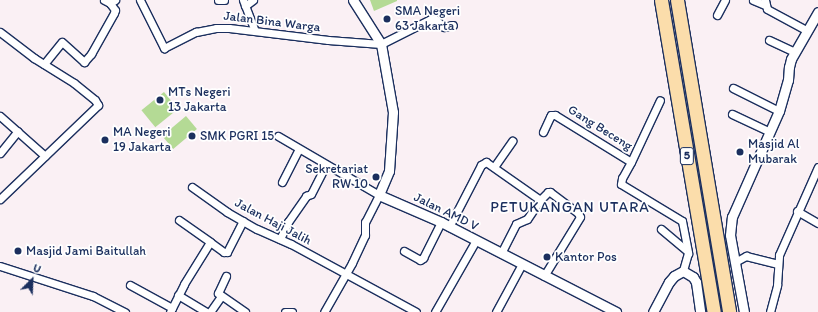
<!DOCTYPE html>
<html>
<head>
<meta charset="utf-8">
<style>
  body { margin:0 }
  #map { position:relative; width:818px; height:312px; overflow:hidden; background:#faf0f4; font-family:Itim,sans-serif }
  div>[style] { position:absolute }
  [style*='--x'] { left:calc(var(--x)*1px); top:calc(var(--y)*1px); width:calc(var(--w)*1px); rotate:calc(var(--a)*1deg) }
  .green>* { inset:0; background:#b4da95; transform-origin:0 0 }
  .roads { filter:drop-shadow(1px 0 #1b2f5e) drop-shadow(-1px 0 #1b2f5e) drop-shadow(0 1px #1b2f5e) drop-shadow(0 -1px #1b2f5e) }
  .minor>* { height:7px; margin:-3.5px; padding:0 3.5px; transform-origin:3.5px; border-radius:3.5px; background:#fff }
  .tertiary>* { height:9px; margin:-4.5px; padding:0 4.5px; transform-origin:4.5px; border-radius:4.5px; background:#fff }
  .motorway>* { height:13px; margin:-6.5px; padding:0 6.5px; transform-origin:6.5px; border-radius:6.5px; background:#fbddab }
  .dots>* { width:11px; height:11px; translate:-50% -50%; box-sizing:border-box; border:2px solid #fff; border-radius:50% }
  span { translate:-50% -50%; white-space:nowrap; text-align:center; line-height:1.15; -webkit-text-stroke:3.5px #fff; paint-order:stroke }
  .shield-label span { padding:1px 3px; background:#fff; border:1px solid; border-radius:3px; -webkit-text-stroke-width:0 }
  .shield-label { font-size:12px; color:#1b2f5e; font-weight:700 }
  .poi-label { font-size:13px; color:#1b2f5e }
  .left { translate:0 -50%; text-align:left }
  .right { translate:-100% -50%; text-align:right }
  .street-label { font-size:13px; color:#1b2f5e }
  .quarter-label { font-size:15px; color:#1b2f5e; letter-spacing:1px }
  .north { position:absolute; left:12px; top:260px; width:40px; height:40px; -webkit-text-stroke:3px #fff; paint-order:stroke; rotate:24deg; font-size:11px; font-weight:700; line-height:16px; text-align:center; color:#1b2f5e }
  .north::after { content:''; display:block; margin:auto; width:14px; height:18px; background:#1b2f5e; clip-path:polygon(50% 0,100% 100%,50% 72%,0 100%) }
</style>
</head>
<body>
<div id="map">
  <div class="green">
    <div style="clip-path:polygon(370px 0,397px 0,397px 1px,374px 11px)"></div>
    <div style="left:164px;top:92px;width:22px;height:29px;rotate:51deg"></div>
    <div style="left:186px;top:116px;width:17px;height:31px;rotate:50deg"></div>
  </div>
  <div class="roads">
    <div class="minor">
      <div style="--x:104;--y:0;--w:7;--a:27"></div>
      <div style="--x:110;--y:3;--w:6;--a:-31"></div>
      <div style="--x:140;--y:0;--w:54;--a:63.4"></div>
      <div style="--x:164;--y:48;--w:36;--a:-27"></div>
      <div style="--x:196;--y:32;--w:20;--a:-11"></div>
      <div style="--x:216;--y:28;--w:13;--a:0"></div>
      <div style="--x:229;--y:28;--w:100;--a:6.9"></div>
      <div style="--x:328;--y:40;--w:53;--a:4.3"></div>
      <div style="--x:381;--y:44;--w:56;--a:-26.6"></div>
      <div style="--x:431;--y:19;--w:4;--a:0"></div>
      <div style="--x:435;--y:19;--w:12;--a:42"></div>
      <div style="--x:444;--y:27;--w:9;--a:-13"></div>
      <div style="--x:218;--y:0;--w:6;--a:0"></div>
      <div style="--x:243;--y:0;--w:33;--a:69"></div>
      <div style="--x:753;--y:0;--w:13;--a:23"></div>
      <div style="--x:765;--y:0;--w:9;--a:77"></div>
      <div style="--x:767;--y:9;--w:44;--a:28.3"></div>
      <div style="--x:245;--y:6;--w:10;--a:-37"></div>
      <div style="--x:717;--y:15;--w:17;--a:-62"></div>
      <div style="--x:0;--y:32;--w:43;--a:37.4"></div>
      <div style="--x:34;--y:58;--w:47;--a:32"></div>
      <div style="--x:74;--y:83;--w:27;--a:39"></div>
      <div style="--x:95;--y:100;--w:6;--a:59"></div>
      <div style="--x:98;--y:105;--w:136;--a:136.2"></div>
      <div style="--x:769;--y:40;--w:29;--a:25"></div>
      <div style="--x:44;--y:64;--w:28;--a:-51"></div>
      <div style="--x:62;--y:42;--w:30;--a:42"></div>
      <div style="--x:84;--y:62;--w:11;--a:-49"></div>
      <div style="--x:91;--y:54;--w:47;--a:-60.7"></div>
      <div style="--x:114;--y:13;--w:3;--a:-72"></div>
      <div style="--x:115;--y:10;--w:9;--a:-126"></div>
      <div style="--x:733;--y:88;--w:51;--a:26.6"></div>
      <div style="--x:732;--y:114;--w:42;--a:25.3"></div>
      <div style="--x:0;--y:116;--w:60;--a:41.6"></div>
      <div style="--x:543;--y:132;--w:17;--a:-65"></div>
      <div style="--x:550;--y:117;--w:2;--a:-63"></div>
      <div style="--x:551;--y:115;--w:4;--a:0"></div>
      <div style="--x:555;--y:115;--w:89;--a:31.7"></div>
      <div style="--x:631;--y:162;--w:18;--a:119"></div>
      <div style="--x:622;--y:178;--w:6;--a:99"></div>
      <div style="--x:621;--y:184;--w:71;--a:31.2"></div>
      <div style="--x:682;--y:221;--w:33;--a:79"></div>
      <div style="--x:688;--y:253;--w:19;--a:106"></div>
      <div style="--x:278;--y:136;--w:117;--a:30.3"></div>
      <div style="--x:379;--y:195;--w:30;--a:117"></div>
      <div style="--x:365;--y:222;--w:13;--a:90"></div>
      <div style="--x:365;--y:235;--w:31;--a:115"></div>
      <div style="--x:352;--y:263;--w:56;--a:119.7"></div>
      <div style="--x:0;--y:153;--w:28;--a:-51"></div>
      <div style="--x:631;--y:162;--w:68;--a:-64.9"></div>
      <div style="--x:494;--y:167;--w:32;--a:-55"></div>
      <div style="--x:282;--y:182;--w:37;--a:-63"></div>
      <div style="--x:192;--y:187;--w:43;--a:35.5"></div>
      <div style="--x:227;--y:212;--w:34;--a:30"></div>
      <div style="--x:257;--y:229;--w:37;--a:24"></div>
      <div style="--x:291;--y:244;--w:142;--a:28.5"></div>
      <div style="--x:540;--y:200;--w:11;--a:-45"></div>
      <div style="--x:548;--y:192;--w:2;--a:0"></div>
      <div style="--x:550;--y:192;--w:35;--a:37"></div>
      <div style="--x:578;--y:213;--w:4;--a:63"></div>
      <div style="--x:580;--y:217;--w:69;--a:121.4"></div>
      <div style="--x:797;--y:211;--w:24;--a:30"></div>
      <div style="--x:179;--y:220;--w:38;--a:35"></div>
      <div style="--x:449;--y:227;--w:70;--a:-62.7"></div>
      <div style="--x:481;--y:165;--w:6;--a:-31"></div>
      <div style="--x:486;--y:162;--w:66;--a:35.1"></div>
      <div style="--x:540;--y:200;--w:23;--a:124"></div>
      <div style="--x:527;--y:219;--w:12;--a:156"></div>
      <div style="--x:516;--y:224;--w:33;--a:117"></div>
      <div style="--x:661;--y:229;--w:34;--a:40"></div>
      <div style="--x:280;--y:239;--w:19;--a:-65"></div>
      <div style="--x:288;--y:222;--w:32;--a:-55"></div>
      <div style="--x:306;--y:196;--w:5;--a:-22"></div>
      <div style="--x:311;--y:194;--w:33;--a:-63"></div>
      <div style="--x:404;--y:251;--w:18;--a:29"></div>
      <div style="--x:420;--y:260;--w:4;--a:-34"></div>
      <div style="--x:423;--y:258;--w:40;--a:-63.4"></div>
      <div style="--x:735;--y:262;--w:13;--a:-29"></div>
      <div style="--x:746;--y:256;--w:32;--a:14"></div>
      <div style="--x:0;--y:266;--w:98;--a:17.9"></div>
      <div style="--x:93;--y:296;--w:36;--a:27"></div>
      <div style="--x:226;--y:276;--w:19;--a:115"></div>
      <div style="--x:218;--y:293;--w:33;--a:35"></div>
      <div style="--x:130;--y:285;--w:48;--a:28.7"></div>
      <div style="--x:178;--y:295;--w:33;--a:31"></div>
      <div style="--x:170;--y:312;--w:31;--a:-63"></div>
      <div style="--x:184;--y:284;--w:49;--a:-58.2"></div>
      <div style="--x:210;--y:242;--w:17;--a:36"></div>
      <div style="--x:224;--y:252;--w:3;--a:0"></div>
      <div style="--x:227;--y:252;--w:35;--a:-63"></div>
      <div style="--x:210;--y:312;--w:19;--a:-55"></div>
      <div style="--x:285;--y:312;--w:7;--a:0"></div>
      <div style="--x:435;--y:312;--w:83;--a:-60.3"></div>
      <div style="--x:496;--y:312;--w:55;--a:-61.6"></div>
      <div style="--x:770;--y:312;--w:28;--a:-75"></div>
      <div style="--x:777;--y:285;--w:30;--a:-86"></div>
      <div style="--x:779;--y:255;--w:96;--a:-66.1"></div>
    </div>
    <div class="tertiary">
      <div style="--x:353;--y:0;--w:52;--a:57.5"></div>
      <div style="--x:381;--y:44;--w:69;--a:80"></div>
      <div style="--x:393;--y:112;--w:59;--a:93.9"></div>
      <div style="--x:389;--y:171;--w:26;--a:113"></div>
      <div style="--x:379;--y:195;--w:68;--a:23.5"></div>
      <div style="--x:441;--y:222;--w:197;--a:27.2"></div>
      <div style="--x:653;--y:312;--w:34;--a:-62"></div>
      <div style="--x:669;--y:282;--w:8;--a:-50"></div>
      <div style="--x:674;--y:276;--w:10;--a:-29"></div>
      <div style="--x:683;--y:271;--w:12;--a:31"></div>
      <div style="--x:693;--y:277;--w:6;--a:59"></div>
      <div style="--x:696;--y:282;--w:30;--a:82"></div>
      <div style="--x:744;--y:312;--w:78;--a:-100.3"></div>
      <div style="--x:730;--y:235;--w:18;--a:-84"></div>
      <div style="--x:732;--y:217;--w:116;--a:-66.1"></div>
      <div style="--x:779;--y:111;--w:32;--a:-74"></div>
      <div style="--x:788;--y:80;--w:13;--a:-86"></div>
      <div style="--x:789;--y:67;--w:8;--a:-76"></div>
      <div style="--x:791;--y:59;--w:54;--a:-60.1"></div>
    </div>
    <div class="motorway">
      <div style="--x:661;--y:0;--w:316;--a:80.4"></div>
      <div style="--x:677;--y:0;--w:316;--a:80.5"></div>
    </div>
  </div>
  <div class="dots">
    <div style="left:387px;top:19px;background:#1b2f5e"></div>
    <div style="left:160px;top:100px;background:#1b2f5e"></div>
    <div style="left:192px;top:136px;background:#1b2f5e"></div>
    <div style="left:105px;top:140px;background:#1b2f5e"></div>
    <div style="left:740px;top:152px;background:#1b2f5e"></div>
    <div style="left:376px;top:177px;background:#1b2f5e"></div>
    <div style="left:18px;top:251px;background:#1b2f5e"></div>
    <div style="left:547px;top:257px;background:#1b2f5e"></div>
  </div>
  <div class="shield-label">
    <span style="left:687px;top:156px">5</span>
  </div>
  <div class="poi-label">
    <span class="left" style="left:395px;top:19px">SMA Negeri<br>63 Jakarta</span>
    <span class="left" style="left:168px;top:100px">MTs Negeri<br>13 Jakarta</span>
    <span class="left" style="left:113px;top:140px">MA Negeri<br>19 Jakarta</span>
    <span class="left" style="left:200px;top:136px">SMK PGRI 15</span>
    <span class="left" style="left:748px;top:152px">Masjid Al<br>Mubarak</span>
    <span class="right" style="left:368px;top:177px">Sekretariat<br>RW 10</span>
    <span class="left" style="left:26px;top:251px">Masjid Jami Baitullah</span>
    <span class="left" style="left:555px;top:257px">Kantor Pos</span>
  </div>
  <div class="street-label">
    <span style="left:272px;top:22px;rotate:7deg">Jalan Bina Warga</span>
    <span style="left:600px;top:128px;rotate:32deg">Gang Beceng</span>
    <span style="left:446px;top:212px;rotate:26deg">Jalan AMD V</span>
    <span style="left:273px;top:222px;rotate:28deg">Jalan Haji Jalih</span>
  </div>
  <div class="quarter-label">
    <span style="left:570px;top:208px">PETUKANGAN UTARA</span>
  </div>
  <div class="north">U</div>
</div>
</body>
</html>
